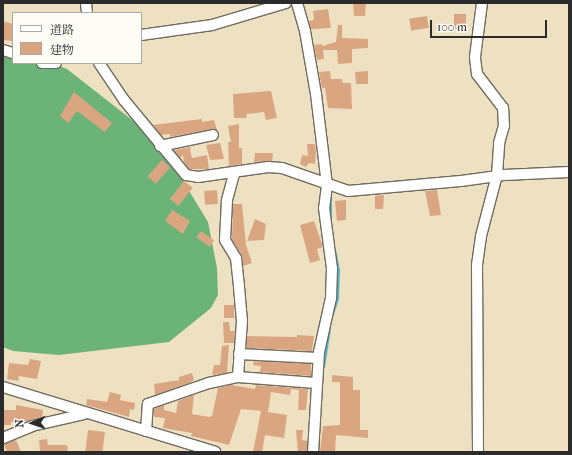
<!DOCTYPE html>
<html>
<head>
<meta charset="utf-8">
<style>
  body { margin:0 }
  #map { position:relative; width:572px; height:455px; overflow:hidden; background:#eee1c2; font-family:"IM FELL French Canon","Noto Serif JP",serif }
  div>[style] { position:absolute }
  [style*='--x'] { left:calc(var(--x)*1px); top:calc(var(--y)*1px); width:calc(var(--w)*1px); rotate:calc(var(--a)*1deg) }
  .forest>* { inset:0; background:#6cb37a }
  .stream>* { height:2.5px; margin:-1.25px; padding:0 1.25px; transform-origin:1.25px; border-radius:1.25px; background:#51b9ce }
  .building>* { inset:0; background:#daa681; transform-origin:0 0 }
  .roads { filter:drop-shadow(1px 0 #6f6b60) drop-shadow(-1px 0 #6f6b60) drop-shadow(0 1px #6f6b60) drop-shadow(0 -1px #6f6b60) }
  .minor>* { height:10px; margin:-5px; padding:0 5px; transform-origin:5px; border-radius:5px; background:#fff }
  span { translate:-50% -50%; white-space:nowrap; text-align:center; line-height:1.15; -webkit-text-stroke:3px #fdfcf7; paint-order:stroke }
  .frame { position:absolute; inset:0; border:4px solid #2b2b2b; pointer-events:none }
  .legend { position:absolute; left:12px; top:12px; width:130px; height:52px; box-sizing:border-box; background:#fdfcf7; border:1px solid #a9a8a5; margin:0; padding:5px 7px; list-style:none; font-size:12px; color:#2b2b2b }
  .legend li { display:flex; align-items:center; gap:8px; height:20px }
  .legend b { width:20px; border:1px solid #a9a8a5 }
  .north { position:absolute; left:12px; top:403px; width:40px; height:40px; -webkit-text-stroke:3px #fdfcf7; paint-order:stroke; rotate:268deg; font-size:11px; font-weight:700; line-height:16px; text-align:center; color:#2b2b2b }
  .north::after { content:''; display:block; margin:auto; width:14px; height:18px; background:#2b2b2b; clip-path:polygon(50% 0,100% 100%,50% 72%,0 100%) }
  .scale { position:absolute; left:430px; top:20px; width:117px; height:18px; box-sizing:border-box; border:2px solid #2b2b2b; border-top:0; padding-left:5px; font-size:12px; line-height:14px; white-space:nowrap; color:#2b2b2b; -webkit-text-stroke:3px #fdfcf7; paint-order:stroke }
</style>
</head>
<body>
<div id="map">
  <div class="forest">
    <div style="clip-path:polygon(3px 47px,13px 48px,13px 63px,51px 63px,67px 69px,159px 141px,208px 222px,217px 268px,218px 295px,211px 308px,169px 342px,59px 355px,13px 351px,3px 347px)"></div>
  </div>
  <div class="stream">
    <div style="--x:330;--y:217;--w:21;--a:-90"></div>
    <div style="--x:332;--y:314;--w:16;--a:-72"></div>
    <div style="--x:337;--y:299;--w:29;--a:-88"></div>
    <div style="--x:338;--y:270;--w:20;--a:-101"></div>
    <div style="--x:323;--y:367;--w:38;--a:-81"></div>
  </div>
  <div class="building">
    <div style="clip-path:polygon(353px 3px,366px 3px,365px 16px,354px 16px)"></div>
    <div style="clip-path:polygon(328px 9px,331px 28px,311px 29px,309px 21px,314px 20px,313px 11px)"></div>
    <div style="left:466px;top:14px;width:15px;height:12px;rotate:90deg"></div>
    <div style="left:427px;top:16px;width:12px;height:18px;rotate:81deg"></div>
    <div style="clip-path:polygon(3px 21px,13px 24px,13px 41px,3px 40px)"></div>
    <div style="clip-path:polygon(338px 25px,342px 25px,342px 38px,368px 39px,368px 48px,352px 49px,352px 63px,338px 64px,337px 50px,323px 50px,324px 59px,317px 60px,314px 45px,322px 44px,322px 46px,336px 42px)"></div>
    <div style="clip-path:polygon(330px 71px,331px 79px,342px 79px,343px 83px,351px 83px,352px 109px,328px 108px,325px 88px,322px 88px,319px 72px)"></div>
    <div style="clip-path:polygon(368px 71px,368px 84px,356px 84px,355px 72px)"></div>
    <div style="clip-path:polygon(271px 91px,277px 118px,266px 120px,264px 112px,247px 114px,246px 118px,234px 118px,233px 94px)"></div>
    <div style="clip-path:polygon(74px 92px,112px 123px,105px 132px,77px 111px,68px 123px,60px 116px)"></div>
    <div style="clip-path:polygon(202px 119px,202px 122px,214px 120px,217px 130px,212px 129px,170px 137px,170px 134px,161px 135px,153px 125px)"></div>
    <div style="clip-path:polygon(239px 124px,239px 148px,242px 148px,242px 164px,229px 166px,228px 142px,231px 142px,228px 126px)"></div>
    <div style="clip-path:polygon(220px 143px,224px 159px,210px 160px,206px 145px)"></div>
    <div style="clip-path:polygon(307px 144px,315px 144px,316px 152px,315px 164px,309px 163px,306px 167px,300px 164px,302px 155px,308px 156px)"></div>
    <div style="clip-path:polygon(192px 147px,190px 149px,192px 158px,207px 155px,209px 169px,189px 169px,184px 162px,183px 155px,180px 158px,174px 150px)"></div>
    <div style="clip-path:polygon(255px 153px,273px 153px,272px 161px,254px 162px)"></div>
    <div style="left:162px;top:160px;width:11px;height:22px;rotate:41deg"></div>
    <div style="left:184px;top:181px;width:11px;height:23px;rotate:38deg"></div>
    <div style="left:217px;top:190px;width:14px;height:13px;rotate:86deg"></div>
    <div style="clip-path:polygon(437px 190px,441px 215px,430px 216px,425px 191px)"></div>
    <div style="clip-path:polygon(384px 195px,383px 209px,375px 209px,375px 196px)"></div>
    <div style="clip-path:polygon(346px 200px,346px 220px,337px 221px,335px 201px)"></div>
    <div style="clip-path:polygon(233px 204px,242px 204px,246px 245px,252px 263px,243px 266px,242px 255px,232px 240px)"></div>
    <div style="clip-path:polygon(172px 210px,190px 221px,183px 234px,165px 221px)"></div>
    <div style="clip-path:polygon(255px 219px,266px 224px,264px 240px,247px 241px)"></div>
    <div style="clip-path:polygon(314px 221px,323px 247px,317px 249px,320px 260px,310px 263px,300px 225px)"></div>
    <div style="left:201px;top:231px;width:16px;height:8px;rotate:35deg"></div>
    <div style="left:224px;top:305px;width:10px;height:13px"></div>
    <div style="clip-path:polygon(223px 322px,229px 322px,230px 331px,235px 331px,234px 343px,224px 343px)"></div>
    <div style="clip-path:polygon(297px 335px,314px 336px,312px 351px,247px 348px,247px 336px,297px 337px)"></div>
    <div style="clip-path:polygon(229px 345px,227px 373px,212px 375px,214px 365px,220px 365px,222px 346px)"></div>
    <div style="clip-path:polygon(30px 359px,41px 361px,37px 379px,19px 376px,18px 381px,7px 379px,9px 363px,28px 365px)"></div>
    <div style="clip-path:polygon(254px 361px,311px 364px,311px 376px,260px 372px,261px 366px,253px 365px)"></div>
    <div style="clip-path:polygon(192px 373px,194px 380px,189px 383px,155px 395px,154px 384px,179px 380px,179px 377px)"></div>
    <div style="clip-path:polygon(332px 375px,353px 377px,353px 390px,360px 390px,360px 430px,368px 430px,368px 438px,336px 435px,335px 452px,320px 452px,323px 426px,340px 425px,340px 382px,332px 382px)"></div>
    <div style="clip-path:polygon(231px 385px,255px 389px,256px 385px,308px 389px,306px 410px,298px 410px,299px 390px,291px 389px,290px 395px,271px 392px,268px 412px,287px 415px,284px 438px,265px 435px,262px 452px,253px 452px,261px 411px,241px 409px,229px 445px,191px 436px,192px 433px,163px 428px,165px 418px,154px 417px,154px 409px,164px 405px,164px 410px,176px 413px,178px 401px,194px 395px,192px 414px,209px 417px,212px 416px,218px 388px)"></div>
    <div style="clip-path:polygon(110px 392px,121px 395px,120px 400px,135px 403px,134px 410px,130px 409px,129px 417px,86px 405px,87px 399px,107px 402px)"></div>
    <div style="clip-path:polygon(16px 405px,43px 410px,42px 417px,24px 422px,11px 422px,11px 425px,3px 425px,3px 410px,16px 410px)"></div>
    <div style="left:88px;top:430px;width:17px;height:22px;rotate:7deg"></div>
    <div style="clip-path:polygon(296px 430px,303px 430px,302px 440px,307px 441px,307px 452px,298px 452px)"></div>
    <div style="clip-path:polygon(47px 439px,48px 445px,67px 445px,68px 452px,40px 452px,39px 440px)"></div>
    <div style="clip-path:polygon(16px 440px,21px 452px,7px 452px,4px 444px)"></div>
  </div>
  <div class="roads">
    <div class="minor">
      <div style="--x:86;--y:3;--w:10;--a:84"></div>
      <div style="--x:297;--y:3;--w:29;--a:74"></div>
      <div style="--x:305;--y:31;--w:64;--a:80.1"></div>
      <div style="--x:316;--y:94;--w:92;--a:83.1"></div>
      <div style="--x:327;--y:185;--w:23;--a:97"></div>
      <div style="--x:324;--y:208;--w:62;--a:82.5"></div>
      <div style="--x:332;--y:269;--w:29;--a:92"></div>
      <div style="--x:331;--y:298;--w:55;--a:102.5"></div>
      <div style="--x:319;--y:352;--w:100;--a:93.4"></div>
      <div style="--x:141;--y:35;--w:72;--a:-8"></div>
      <div style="--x:212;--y:25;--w:77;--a:-16.6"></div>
      <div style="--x:3;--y:50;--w:10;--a:17"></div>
      <div style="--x:42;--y:63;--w:14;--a:0"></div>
      <div style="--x:99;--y:63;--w:45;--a:56"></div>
      <div style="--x:124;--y:100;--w:97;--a:50.4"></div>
      <div style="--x:186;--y:175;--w:12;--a:9"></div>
      <div style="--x:198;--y:177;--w:71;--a:-8.1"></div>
      <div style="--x:268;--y:167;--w:14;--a:4"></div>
      <div style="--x:282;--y:168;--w:70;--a:19.2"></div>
      <div style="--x:348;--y:191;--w:113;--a:-5.1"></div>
      <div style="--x:461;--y:181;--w:43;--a:-7.9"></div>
      <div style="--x:504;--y:175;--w:65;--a:-2.6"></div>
      <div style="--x:160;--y:146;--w:54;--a:-11.7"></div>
      <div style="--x:234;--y:174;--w:28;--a:105"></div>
      <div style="--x:227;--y:201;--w:39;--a:93"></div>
      <div style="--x:225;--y:240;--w:21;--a:59"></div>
      <div style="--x:236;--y:258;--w:29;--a:84"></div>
      <div style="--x:239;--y:287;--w:34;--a:85"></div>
      <div style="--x:242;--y:321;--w:56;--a:94.1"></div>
      <div style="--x:238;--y:377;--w:78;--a:4.4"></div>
      <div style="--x:239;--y:354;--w:79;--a:2.9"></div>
      <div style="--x:3;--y:387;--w:222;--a:17"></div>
      <div style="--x:146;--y:431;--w:27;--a:-86"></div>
      <div style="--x:148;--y:404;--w:65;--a:-19"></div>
      <div style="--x:209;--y:383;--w:30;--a:-12"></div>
      <div style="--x:3;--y:438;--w:31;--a:-22"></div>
      <div style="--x:32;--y:426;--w:53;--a:-13"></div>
      <div style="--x:478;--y:452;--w:187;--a:-90.3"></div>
      <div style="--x:477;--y:265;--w:29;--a:-82"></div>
      <div style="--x:481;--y:236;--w:63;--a:-75.3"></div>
      <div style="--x:497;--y:175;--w:32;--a:-86"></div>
      <div style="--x:499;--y:143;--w:18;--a:-74"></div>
      <div style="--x:504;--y:126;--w:18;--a:-93"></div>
      <div style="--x:503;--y:108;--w:43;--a:-127.4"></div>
      <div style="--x:477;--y:74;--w:17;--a:-97"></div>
      <div style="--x:475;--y:57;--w:54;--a:-82.6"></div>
    </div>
  </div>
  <div class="frame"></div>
  <ul class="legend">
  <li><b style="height:5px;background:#fff"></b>道路</li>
  <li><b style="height:11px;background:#daa681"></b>建物</li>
  </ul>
  <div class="north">N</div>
  <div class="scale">100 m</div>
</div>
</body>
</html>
